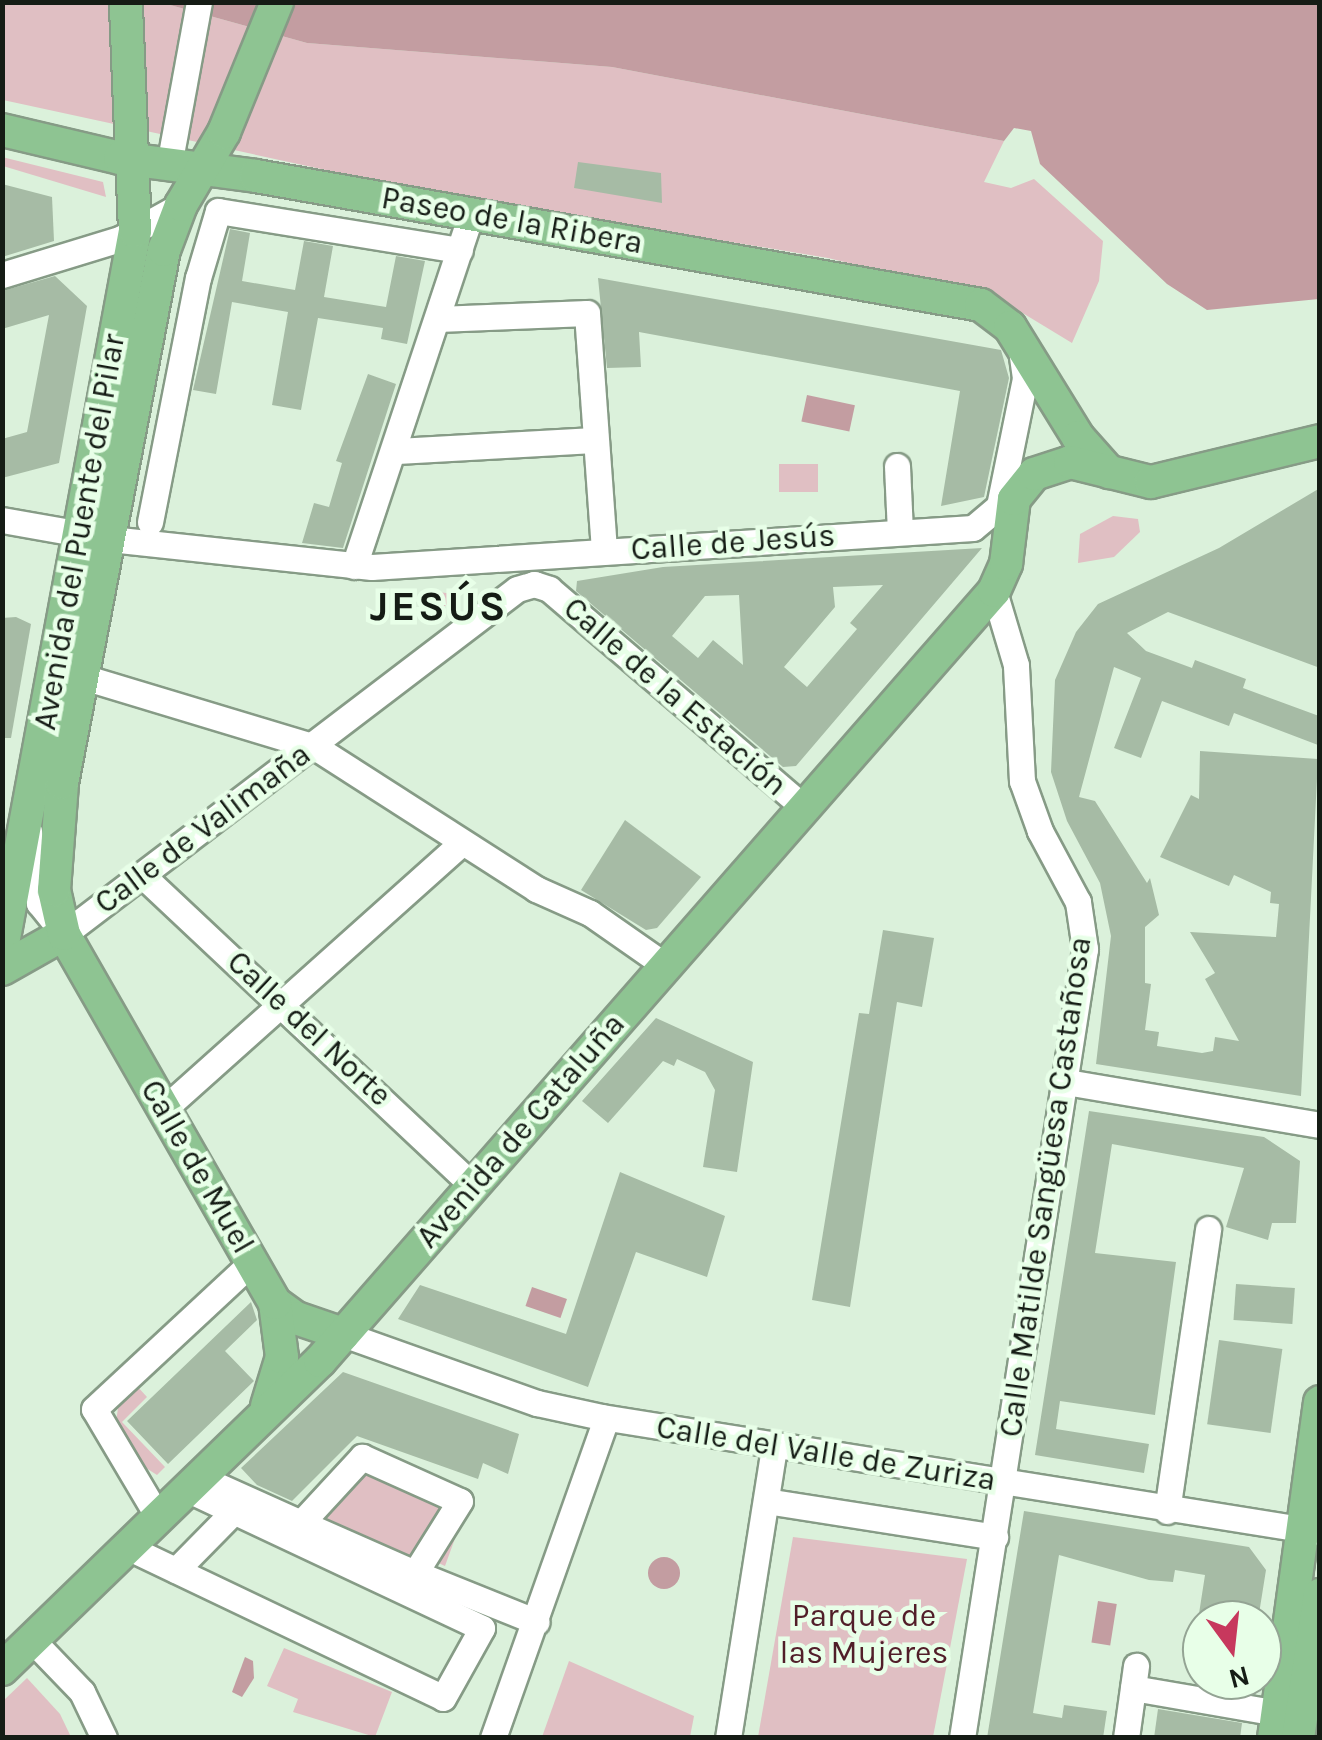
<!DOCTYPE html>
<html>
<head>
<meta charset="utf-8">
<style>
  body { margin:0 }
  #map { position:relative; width:1322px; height:1740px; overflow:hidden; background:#dbf1db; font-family:Karla,sans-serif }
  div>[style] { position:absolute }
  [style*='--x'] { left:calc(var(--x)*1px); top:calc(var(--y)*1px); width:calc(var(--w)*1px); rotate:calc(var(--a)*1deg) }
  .green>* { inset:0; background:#e0bfc3; transform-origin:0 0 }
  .water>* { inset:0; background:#c39da1; transform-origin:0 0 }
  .round { border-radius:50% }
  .building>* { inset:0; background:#a6bba5; transform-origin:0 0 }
  .roads { filter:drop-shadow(2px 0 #869b86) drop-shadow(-2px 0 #869b86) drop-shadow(0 2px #869b86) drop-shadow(0 -2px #869b86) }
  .minor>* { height:25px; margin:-12.5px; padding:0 12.5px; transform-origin:12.5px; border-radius:12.5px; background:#fff }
  .major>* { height:32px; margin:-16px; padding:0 16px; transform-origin:16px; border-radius:16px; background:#8ec492 }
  span { translate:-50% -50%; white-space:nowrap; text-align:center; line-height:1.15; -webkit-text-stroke:9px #e8ffe8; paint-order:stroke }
  .street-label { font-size:32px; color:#151c15 }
  .park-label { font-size:32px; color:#511e29 }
  .district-label { font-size:42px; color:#151c15; font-weight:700; letter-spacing:2.5px }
  .frame { position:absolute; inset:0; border:5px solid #151c15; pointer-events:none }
  .north { position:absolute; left:1182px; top:1600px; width:100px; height:100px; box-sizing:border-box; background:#e8ffe8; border:2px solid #94a494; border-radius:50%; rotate:165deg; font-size:28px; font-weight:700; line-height:40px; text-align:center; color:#151c15 }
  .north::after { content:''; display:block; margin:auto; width:35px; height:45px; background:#c7385d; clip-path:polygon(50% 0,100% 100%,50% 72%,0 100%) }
</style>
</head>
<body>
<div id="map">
  <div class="green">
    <div style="clip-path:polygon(3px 3px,163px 3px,307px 43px,612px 67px,1004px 141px,984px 182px,1011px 188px,1034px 179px,1103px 241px,1099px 281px,1072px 343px,1001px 300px,828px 258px,418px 190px,3px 100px)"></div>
    <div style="clip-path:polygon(2px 157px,103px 182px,106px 197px,3px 166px)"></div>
    <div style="left:818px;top:464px;width:28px;height:39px;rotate:90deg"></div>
    <div style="clip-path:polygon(1113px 516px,1138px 519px,1140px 532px,1114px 557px,1078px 563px,1080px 534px)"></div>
    <div style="clip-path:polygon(439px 592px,460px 595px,429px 617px,424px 605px)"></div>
    <div style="clip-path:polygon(136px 1385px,147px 1397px,122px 1422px,165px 1467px,157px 1475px,143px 1466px,116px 1422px,118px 1408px)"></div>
    <div style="clip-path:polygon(364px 1461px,466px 1508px,445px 1566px,423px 1556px,413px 1570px,315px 1519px)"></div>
    <div style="clip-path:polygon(793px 1537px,967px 1559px,933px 1737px,758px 1737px)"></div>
    <div style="clip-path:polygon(284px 1648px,392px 1692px,375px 1737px,293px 1712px,298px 1699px,267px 1686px)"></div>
    <div style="clip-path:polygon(569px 1661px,694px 1716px,690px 1737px,542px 1737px)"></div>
    <div style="clip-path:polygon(27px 1678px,60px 1714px,71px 1737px,3px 1737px,3px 1701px)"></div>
  </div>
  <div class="water">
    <div style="clip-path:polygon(163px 3px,1319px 3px,1319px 299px,1207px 310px,1167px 284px,1040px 164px,1031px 131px,1014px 128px,1004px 141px,612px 67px,307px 43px)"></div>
    <div style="left:807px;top:395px;width:49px;height:27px;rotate:12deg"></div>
    <div style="left:532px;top:1287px;width:37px;height:20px;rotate:19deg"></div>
    <div class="round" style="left:648px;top:1557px;width:32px;height:32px"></div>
    <div style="left:1098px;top:1601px;width:19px;height:42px;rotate:9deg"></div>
    <div style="clip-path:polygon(245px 1657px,253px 1661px,254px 1678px,242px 1697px,232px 1692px)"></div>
  </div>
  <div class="building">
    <div style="clip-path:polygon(578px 162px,661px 173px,662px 203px,574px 188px)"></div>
    <div style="clip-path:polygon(2px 184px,52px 197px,54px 241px,2px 257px)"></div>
    <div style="clip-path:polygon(230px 229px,250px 233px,242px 281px,295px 290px,304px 241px,333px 246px,324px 297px,386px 307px,396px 256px,425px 261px,407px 344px,381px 339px,383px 328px,318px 318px,301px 410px,272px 405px,288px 312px,232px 302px,216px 394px,193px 390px)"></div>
    <div style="clip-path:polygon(55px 276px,87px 306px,59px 463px,2px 478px,2px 439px,27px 432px,49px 315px,2px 329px,2px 291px)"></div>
    <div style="clip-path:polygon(598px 278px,1001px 350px,1009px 378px,984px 497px,941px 506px,960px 391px,639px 332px,641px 367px,607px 368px)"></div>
    <div style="clip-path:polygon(368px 374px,396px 384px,343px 548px,302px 543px,314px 503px,329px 507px,342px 463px,336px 461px)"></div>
    <div style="clip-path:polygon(1320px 488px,1320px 668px,1168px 612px,1127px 633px,1146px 651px,1192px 668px,1195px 660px,1246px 679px,1243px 688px,1319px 716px,1318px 745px,1234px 713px,1229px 726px,1162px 701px,1141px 758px,1114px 748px,1141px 678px,1114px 667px,1079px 797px,1095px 801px,1147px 883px,1150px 878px,1159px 915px,1145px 927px,1145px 983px,1151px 984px,1145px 1030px,1159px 1032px,1157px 1046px,1202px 1053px,1213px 1051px,1215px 1037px,1239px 1041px,1205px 979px,1215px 973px,1190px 932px,1276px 937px,1279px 904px,1270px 903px,1271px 892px,1234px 875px,1229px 886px,1160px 857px,1191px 795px,1199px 799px,1200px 751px,1318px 759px,1301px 1096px,1096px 1064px,1111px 936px,1100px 883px,1067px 821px,1051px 772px,1055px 680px,1076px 632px,1098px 604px,1219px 548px)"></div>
    <div style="clip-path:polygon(evenodd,982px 548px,796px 766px,783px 767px,576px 591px,577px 581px,663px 567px,982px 548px,883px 585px,850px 623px,857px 629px,807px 687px,784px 667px,835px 607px,833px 587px,883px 585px,982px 548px,739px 595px,743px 665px,713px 640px,698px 658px,672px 636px,705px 596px,739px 595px)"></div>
    <div style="clip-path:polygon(16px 617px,31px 624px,11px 738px,2px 738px,2px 618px)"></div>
    <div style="clip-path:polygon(625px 820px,701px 877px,657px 928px,646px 930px,581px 890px)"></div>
    <div style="clip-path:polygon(883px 930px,934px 938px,922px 1007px,897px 1002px,850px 1307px,812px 1300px,859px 1013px,869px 1014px)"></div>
    <div style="clip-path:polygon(656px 1018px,753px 1062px,737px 1172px,703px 1167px,715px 1090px,705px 1072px,677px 1059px,674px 1066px,663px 1061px,608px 1123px,582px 1101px)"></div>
    <div style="clip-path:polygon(1089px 1111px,1264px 1137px,1300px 1161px,1296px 1223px,1272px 1223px,1268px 1240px,1226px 1227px,1244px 1168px,1112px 1144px,1095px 1253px,1176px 1262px,1155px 1415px,1060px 1401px,1056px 1429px,1149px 1444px,1144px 1473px,1035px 1455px)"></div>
    <div style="clip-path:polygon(620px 1172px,725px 1216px,707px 1277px,636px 1252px,588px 1387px,398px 1319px,420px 1285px,566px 1334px)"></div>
    <div style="left:1236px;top:1284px;width:59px;height:36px;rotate:4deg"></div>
    <div style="clip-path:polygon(251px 1302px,257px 1320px,225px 1351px,254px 1381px,168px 1464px,127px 1421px)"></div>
    <div style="left:1219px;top:1340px;width:64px;height:85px;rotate:8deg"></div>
    <div style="clip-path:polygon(343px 1372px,519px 1434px,508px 1474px,483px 1463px,478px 1479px,357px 1436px,292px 1501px,257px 1485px,241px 1468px)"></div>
    <div style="clip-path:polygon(1024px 1511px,1249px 1547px,1266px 1570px,1258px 1620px,1198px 1620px,1205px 1575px,1175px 1570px,1173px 1582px,1149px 1580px,1059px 1555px,1033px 1713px,1062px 1718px,1064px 1705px,1107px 1711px,1103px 1738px,987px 1738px)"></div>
    <div style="clip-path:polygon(1158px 1709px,1242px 1723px,1240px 1738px,1154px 1738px)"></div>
  </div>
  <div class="roads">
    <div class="minor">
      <div style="--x:172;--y:149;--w:149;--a:-79.6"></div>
      <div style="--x:2;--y:275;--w:123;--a:-17"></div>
      <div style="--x:120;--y:239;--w:70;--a:-29.1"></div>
      <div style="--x:438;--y:319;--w:149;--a:-2.3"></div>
      <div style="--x:587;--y:313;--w:239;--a:85.9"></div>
      <div style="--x:396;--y:451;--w:199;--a:-3.2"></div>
      <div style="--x:897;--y:466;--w:66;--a:87.4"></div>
      <div style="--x:2;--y:520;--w:110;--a:10"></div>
      <div style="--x:110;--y:539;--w:263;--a:6.1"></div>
      <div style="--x:372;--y:567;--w:602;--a:-3.71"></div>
      <div style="--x:973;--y:528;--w:34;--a:-40"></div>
      <div style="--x:999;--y:506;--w:131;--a:-78.5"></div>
      <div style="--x:1025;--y:378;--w:28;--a:-98"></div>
      <div style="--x:150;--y:522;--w:249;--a:-78.9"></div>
      <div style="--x:198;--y:278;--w:70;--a:-73.4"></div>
      <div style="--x:218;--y:211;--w:245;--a:9.2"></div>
      <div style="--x:354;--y:566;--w:371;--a:-71.6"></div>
      <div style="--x:83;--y:677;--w:242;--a:16.8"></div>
      <div style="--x:315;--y:747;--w:263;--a:32.7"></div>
      <div style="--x:536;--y:889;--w:59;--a:24"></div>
      <div style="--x:590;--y:913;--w:93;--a:34.9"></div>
      <div style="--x:29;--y:831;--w:73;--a:82.1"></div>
      <div style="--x:39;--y:903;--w:40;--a:51"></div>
      <div style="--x:64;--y:934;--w:569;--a:-37.29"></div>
      <div style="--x:517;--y:589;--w:18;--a:-16"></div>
      <div style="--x:534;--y:584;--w:16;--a:18"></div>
      <div style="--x:549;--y:589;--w:333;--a:40.6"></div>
      <div style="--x:142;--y:875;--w:454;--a:43.2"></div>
      <div style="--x:1066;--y:1082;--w:258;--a:9.6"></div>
      <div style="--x:164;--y:1109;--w:399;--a:-41.8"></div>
      <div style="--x:343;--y:1334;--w:206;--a:19.6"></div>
      <div style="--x:537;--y:1403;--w:66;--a:12.2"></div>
      <div style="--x:602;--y:1417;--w:727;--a:9.1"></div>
      <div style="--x:214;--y:1484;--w:95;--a:24.1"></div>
      <div style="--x:301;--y:1523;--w:90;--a:-47.3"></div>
      <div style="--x:362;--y:1457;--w:107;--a:24.2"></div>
      <div style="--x:460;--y:1501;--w:85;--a:122"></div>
      <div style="--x:415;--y:1573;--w:131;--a:21.9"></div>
      <div style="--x:766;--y:1501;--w:232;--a:8.9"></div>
      <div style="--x:1167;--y:1511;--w:285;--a:-81.7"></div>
      <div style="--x:157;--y:1515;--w:123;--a:-120.7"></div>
      <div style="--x:94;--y:1409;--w:216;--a:-42.9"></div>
      <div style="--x:301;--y:1523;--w:124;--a:23.7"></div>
      <div style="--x:125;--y:1546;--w:352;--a:25.5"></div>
      <div style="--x:443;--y:1698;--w:80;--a:-60.9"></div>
      <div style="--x:482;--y:1628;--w:328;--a:-154.8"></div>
      <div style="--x:176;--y:1570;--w:80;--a:-45.5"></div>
      <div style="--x:32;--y:1640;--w:72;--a:46.1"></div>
      <div style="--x:82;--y:1692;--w:51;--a:64.4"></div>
      <div style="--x:1133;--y:1688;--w:130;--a:9.8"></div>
      <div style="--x:493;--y:1738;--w:329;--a:-70.5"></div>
      <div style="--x:728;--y:1738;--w:296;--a:-81"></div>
      <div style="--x:962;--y:1738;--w:799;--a:-81.14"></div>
      <div style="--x:1085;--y:949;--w:48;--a:-98.5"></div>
      <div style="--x:1078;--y:902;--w:81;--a:-118.2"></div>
      <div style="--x:1040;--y:831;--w:53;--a:-109.8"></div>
      <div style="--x:1022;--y:781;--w:116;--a:-93"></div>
      <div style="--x:1016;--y:665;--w:77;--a:-106.6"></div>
      <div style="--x:1126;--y:1738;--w:73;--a:-82.1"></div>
    </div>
    <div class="major">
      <div style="--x:2;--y:130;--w:121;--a:13.3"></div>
      <div style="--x:120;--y:158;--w:137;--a:7.5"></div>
      <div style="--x:256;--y:176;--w:736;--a:10.09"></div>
      <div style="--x:981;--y:305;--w:36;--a:37"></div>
      <div style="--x:1010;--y:327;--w:129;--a:58.3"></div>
      <div style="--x:1078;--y:437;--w:47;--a:48.5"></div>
      <div style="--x:2;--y:949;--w:730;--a:-79.51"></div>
      <div style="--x:135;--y:231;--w:229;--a:-92.3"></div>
      <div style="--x:2;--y:969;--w:71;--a:-29.4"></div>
      <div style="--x:275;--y:1303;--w:26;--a:36"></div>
      <div style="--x:296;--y:1318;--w:50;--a:18.8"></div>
      <div style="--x:267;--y:1406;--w:51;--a:-73"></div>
      <div style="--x:282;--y:1357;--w:54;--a:-97.4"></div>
      <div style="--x:275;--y:1303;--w:425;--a:-119.8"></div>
      <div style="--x:64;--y:934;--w:45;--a:-102.8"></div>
      <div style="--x:54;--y:890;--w:107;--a:-85.7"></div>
      <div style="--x:62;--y:783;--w:543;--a:-79.17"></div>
      <div style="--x:164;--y:250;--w:48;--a:-69.3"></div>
      <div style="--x:181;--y:205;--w:85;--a:-59.5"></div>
      <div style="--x:224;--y:132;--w:140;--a:-67.8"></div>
      <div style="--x:2;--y:1669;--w:443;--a:-44.1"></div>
      <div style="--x:320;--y:1361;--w:1023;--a:-48.8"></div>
      <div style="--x:994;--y:591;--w:30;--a:-66"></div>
      <div style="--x:1006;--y:564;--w:65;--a:-83"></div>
      <div style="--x:1014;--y:499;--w:32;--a:-51"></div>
      <div style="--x:1034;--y:474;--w:38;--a:-18"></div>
      <div style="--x:1070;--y:462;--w:83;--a:13.9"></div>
      <div style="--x:1151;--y:482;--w:174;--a:-13.6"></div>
      <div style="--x:1274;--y:1738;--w:339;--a:-82.2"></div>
      <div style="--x:1298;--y:1738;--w:145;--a:-81.3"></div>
    </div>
  </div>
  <div class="street-label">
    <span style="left:512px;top:221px;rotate:10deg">Paseo de la Ribera</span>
    <span style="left:80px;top:532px;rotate:-80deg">Avenida del Puente del Pilar</span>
    <span style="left:733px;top:543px;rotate:-4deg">Calle de Jesús</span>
    <span style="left:675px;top:697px;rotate:41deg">Calle de la Estación</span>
    <span style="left:203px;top:829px;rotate:-37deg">Calle de Valimaña</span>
    <span style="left:309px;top:1029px;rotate:43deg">Calle del Norte</span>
    <span style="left:521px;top:1131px;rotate:-49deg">Avenida de Cataluña</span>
    <span style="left:197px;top:1167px;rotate:60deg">Calle de Muel</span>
    <span style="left:1046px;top:1187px;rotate:-82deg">Calle Matilde Sangüesa Castañosa</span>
    <span style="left:826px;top:1454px;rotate:9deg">Calle del Valle de Zuriza</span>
  </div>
  <div class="park-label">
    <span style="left:864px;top:1635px">Parque de<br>las Mujeres</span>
  </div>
  <div class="district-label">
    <span style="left:439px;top:606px">JESÚS</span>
  </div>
  <div class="frame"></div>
  <div class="north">N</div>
</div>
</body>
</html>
